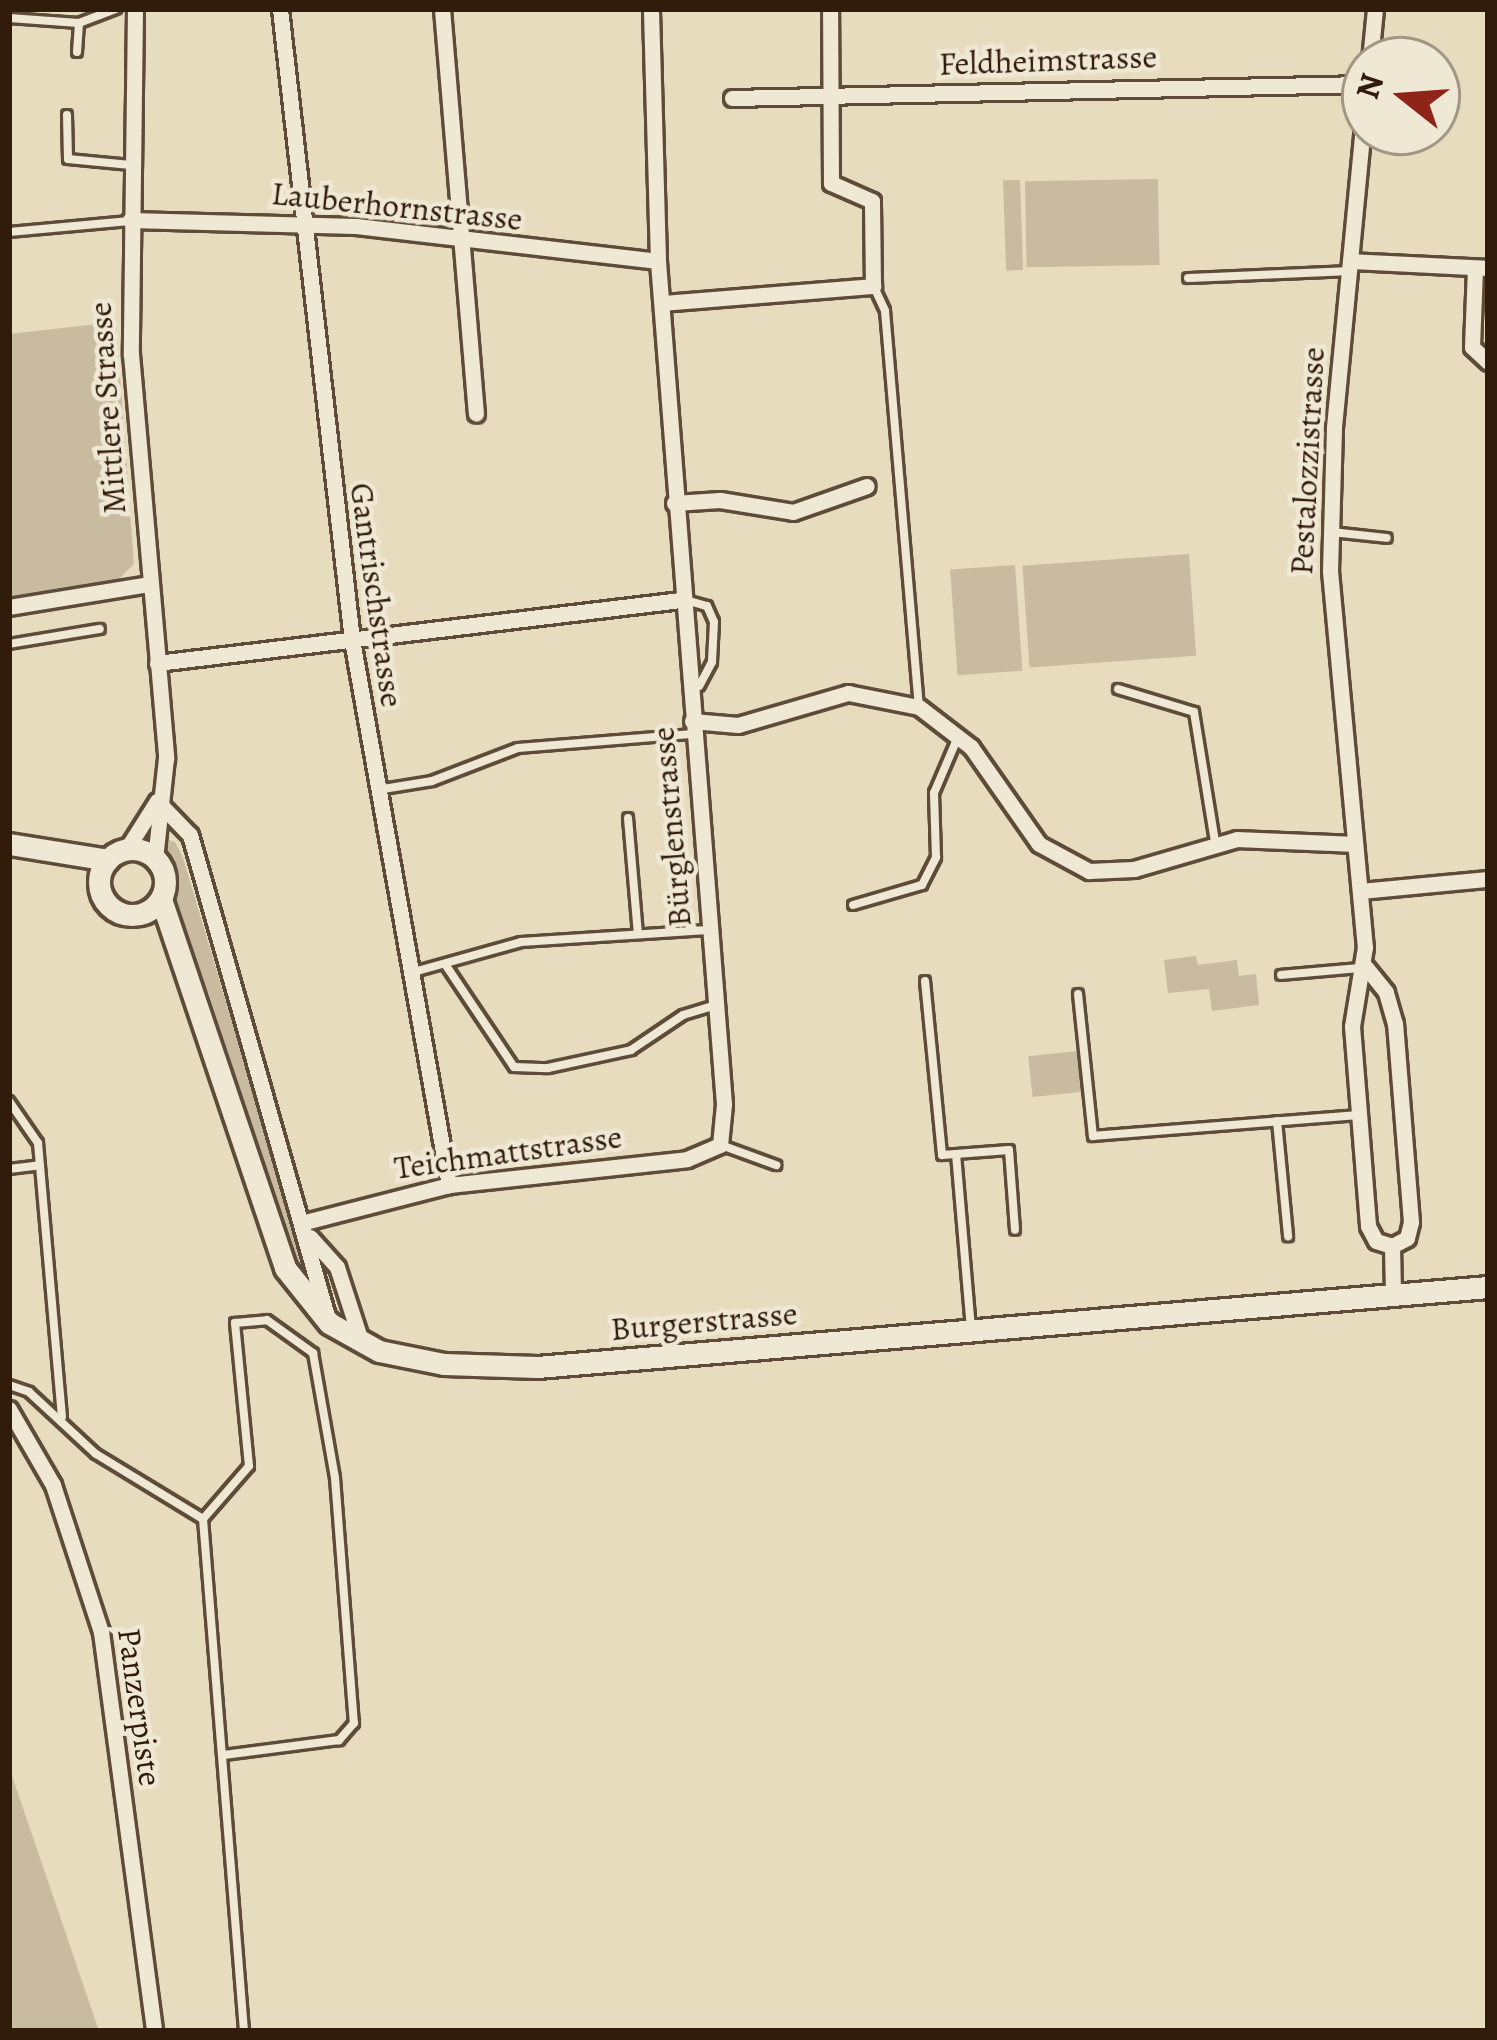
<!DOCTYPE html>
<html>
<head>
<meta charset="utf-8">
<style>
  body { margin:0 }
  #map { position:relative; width:1497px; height:2040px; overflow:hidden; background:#e7dcbe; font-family:Alegreya,serif }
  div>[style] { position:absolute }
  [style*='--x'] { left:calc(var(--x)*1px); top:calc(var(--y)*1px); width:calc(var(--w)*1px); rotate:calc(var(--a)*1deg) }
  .green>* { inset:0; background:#c8bba0; transform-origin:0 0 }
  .roads { filter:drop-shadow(3px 0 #5e4c38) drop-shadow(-3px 0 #5e4c38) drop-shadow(0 3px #5e4c38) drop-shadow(0 -3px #5e4c38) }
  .service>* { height:8px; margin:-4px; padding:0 4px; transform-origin:4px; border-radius:4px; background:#efe8d5 }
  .minor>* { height:15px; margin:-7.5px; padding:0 7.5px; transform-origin:7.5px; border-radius:7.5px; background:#efe8d5 }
  .secondary>* { height:21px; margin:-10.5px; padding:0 10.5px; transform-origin:10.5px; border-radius:10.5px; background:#efe8d5 }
  .secondary>.ring { margin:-10.5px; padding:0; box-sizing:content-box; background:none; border:21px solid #efe8d5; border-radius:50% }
  span { translate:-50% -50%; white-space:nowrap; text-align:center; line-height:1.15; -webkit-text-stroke:9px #efe8d5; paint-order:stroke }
  .street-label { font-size:33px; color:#311c0c }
  .frame { position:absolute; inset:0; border:12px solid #311c0c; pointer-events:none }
  .north { position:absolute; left:1341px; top:36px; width:120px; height:120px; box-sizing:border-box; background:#efe8d5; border:3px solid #a39685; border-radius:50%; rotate:287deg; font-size:33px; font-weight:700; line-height:48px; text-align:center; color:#311c0c }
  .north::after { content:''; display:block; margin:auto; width:42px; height:54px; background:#8f2418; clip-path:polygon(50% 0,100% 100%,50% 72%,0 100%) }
</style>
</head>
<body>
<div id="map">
  <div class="green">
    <div style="left:1158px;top:179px;width:86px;height:133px;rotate:89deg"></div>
    <div style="left:1020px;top:180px;width:90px;height:17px;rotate:88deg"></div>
    <div style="clip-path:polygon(116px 322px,134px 564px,116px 582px,9px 599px,9px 334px)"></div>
    <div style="left:1189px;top:554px;width:102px;height:167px;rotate:86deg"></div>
    <div style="left:1015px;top:565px;width:106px;height:65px;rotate:86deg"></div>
    <div style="clip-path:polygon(159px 837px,175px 842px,183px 858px,310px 1283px,293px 1257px,209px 994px,172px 924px,172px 880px)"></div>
    <div style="clip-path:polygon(1196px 956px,1198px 965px,1237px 960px,1239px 976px,1256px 974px,1259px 1005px,1212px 1011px,1209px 989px,1168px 993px,1164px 960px)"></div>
    <div style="left:1078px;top:1051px;width:41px;height:50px;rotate:84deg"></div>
    <div style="clip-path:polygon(9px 1767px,98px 2028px,90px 2031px,9px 2031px)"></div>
  </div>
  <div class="roads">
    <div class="service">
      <div style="--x:9;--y:18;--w:70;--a:4.1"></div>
      <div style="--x:79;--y:23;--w:40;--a:-21"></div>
      <div style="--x:77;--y:52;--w:29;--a:-86"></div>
      <div style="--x:67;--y:115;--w:44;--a:88.7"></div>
      <div style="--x:68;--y:159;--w:63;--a:5.4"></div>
      <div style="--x:9;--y:232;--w:121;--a:-5.2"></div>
      <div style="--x:1188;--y:278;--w:159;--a:-2.5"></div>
      <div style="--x:874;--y:287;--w:26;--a:65"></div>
      <div style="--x:885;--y:311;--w:396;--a:85.1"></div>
      <div style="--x:1331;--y:532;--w:56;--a:6.1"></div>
      <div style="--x:682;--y:599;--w:26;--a:16"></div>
      <div style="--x:707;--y:606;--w:17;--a:66"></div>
      <div style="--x:714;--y:622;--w:40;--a:92.9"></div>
      <div style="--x:712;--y:662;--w:27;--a:118"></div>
      <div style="--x:9;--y:644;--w:92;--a:-9.4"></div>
      <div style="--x:1118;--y:689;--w:79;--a:16.8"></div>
      <div style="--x:1194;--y:712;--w:132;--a:80.8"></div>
      <div style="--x:377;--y:790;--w:56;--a:-9.3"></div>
      <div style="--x:432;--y:781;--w:92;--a:-21"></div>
      <div style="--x:518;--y:748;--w:176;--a:-4.6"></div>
      <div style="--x:628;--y:818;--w:116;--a:85.1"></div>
      <div style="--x:853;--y:905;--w:72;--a:-16.2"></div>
      <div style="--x:922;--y:885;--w:31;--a:-63"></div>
      <div style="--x:936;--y:857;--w:64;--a:-91.8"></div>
      <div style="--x:934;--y:793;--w:59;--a:-66.9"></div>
      <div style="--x:445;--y:964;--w:124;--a:56.2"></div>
      <div style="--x:514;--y:1067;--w:34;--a:2"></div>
      <div style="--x:548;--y:1068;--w:85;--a:-12.2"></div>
      <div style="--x:631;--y:1050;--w:63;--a:-33.9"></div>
      <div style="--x:683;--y:1015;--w:34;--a:-17"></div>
      <div style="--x:410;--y:973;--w:115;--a:-15.6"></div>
      <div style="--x:521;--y:942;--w:187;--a:-3.7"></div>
      <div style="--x:1281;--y:975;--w:78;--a:-5.1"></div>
      <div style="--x:925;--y:981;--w:175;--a:84.4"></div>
      <div style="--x:942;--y:1155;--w:14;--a:-4"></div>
      <div style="--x:956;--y:1154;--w:176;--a:85.1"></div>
      <div style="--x:1078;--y:994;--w:143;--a:84"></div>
      <div style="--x:1093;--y:1136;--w:269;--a:-4.5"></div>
      <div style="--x:9;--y:1101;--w:51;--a:55.4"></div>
      <div style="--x:38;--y:1143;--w:275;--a:85"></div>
      <div style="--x:1277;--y:1121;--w:116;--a:84.5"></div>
      <div style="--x:721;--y:1145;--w:59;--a:20"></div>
      <div style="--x:956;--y:1154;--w:53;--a:-4.3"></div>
      <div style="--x:1009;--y:1150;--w:80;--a:85.7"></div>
      <div style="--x:9;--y:1169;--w:31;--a:-7"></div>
      <div style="--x:9;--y:1385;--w:21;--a:19"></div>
      <div style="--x:29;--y:1392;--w:91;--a:42.8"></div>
      <div style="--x:96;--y:1454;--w:125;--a:31.3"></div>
      <div style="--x:203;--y:1519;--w:514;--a:85.42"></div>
      <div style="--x:203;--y:1519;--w:70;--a:-49"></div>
      <div style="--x:249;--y:1466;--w:144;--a:-95.6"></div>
      <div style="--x:235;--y:1323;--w:32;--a:-5"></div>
      <div style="--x:267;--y:1320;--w:57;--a:35.7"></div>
      <div style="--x:313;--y:1353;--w:127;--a:80"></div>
      <div style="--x:335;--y:1478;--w:246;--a:85.6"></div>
      <div style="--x:354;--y:1723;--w:23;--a:131"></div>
      <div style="--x:339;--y:1740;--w:116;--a:172.6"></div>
    </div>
    <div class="minor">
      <div style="--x:135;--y:9;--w:345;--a:90.7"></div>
      <div style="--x:131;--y:354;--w:406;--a:85"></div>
      <div style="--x:166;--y:758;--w:102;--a:96.2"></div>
      <div style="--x:280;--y:9;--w:635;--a:83.49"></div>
      <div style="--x:352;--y:640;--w:554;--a:79.91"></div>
      <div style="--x:442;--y:9;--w:406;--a:85.2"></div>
      <div style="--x:1370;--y:60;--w:51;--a:-84.4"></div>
      <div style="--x:732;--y:98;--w:633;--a:-1.27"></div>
      <div style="--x:1365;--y:105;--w:324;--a:95.5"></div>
      <div style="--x:1334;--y:428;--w:143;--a:91.6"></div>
      <div style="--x:1330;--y:571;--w:378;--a:84.7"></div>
      <div style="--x:1365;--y:947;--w:80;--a:99.3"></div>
      <div style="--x:1352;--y:1026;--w:201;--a:85.4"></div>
      <div style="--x:1368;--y:1226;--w:17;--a:62"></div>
      <div style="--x:1376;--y:1241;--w:17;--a:17"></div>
      <div style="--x:1392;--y:1246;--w:17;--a:-28"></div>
      <div style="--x:1407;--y:1238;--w:16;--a:-76"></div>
      <div style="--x:1411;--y:1222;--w:199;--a:-94.6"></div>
      <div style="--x:1395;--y:1024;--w:33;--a:-106"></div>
      <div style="--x:1386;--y:992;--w:32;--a:-129"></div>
      <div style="--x:130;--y:220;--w:226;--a:1.5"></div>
      <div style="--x:356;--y:226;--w:304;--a:6.6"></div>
      <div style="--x:1350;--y:261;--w:138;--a:2.9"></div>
      <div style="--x:1475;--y:268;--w:79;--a:92.2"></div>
      <div style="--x:1472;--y:347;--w:22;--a:43"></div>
      <div style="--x:662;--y:303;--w:212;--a:-4.6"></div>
      <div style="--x:873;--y:286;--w:85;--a:-90.7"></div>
      <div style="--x:872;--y:201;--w:45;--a:-156.3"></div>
      <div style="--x:831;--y:183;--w:174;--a:-90.3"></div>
      <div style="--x:674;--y:503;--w:46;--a:-3.7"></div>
      <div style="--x:720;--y:500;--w:74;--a:9.3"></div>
      <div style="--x:793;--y:512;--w:78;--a:-19.4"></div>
      <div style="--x:9;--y:607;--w:143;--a:-9.3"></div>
      <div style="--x:157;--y:663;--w:528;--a:-6.86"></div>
      <div style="--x:692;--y:721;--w:46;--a:5"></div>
      <div style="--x:738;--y:725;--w:115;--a:-16.2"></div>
      <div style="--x:848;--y:693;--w:72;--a:11.2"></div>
      <div style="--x:919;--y:707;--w:66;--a:37.6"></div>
      <div style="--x:971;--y:747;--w:118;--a:55"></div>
      <div style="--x:1039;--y:844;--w:57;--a:28.4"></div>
      <div style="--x:1089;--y:871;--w:45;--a:-2.5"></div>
      <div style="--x:1134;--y:869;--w:107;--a:-16.2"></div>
      <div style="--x:1237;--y:839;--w:118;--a:2.4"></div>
      <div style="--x:157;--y:801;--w:47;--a:45.9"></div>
      <div style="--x:190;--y:835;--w:500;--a:74.1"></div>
      <div style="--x:126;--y:850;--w:58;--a:-57.7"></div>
      <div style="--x:1360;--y:891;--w:129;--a:-5.4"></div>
      <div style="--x:305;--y:1222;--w:149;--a:-14.4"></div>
      <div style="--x:449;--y:1185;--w:239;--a:-6.2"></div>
      <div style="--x:687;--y:1159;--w:36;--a:-23"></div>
      <div style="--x:720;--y:1145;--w:41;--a:-84.4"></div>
      <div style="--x:724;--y:1104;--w:846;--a:-94.48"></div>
      <div style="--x:658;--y:261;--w:252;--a:-91.6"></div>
      <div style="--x:310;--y:1237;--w:40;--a:48"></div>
      <div style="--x:337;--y:1267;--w:81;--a:72"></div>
      <div style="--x:1392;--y:1246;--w:48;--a:88.8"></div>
      <div style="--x:9;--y:1409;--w:88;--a:59.9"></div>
      <div style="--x:53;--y:1485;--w:155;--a:71.9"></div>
      <div style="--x:101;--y:1632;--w:403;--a:82.4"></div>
    </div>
    <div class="secondary">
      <div style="--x:9;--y:844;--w:100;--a:9.2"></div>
      <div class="ring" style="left:99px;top:849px;width:45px;height:45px"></div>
      <div style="--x:161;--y:899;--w:389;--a:71.4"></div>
      <div style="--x:285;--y:1268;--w:70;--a:51.3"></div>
      <div style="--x:329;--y:1323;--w:57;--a:29.2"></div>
      <div style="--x:379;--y:1351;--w:66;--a:11.3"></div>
      <div style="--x:444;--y:1364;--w:93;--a:1.8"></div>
      <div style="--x:537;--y:1367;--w:954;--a:-4.81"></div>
    </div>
  </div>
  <div class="street-label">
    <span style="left:1048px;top:60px;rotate:-2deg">Feldheimstrasse</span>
    <span style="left:397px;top:206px;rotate:6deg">Lauberhornstrasse</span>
    <span style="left:107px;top:408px;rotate:-94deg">Mittlere Strasse</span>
    <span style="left:1307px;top:461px;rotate:-87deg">Pestalozzistrasse</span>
    <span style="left:377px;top:595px;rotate:82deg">Gantrischstrasse</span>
    <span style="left:671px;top:827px;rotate:-95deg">Bürglenstrasse</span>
    <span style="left:508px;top:1152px;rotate:-8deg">Teichmattstrasse</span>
    <span style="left:704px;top:1321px;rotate:-5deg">Burgerstrasse</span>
    <span style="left:140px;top:1707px;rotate:82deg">Panzerpiste</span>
  </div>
  <div class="frame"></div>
  <div class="north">N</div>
</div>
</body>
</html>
